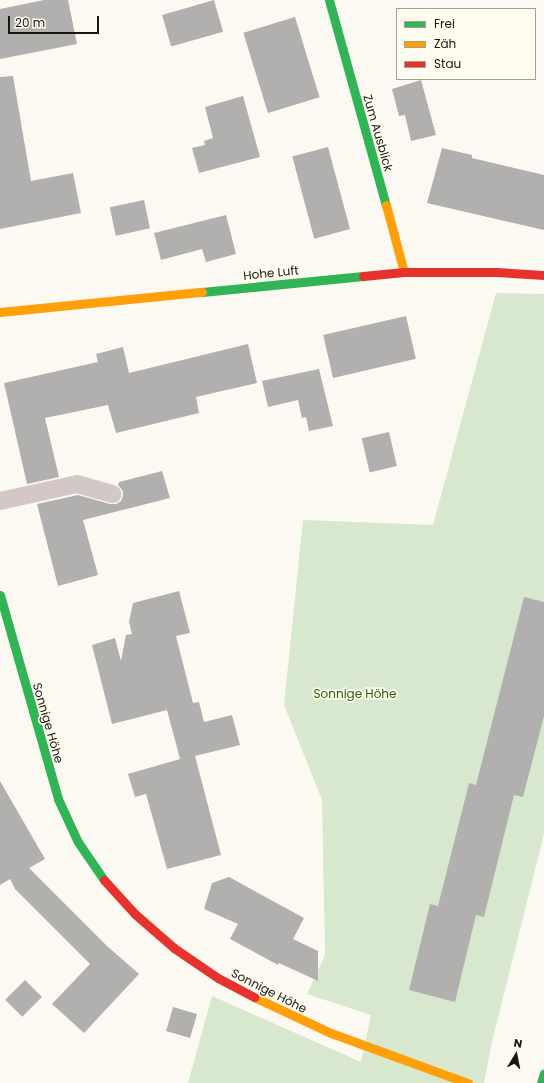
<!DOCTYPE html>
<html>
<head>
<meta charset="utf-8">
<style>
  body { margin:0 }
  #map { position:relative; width:544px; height:1083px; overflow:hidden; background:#fbf9f2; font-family:Poppins,sans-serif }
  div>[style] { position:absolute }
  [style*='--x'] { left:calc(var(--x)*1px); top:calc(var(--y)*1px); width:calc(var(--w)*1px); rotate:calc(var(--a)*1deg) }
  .green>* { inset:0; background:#d8e8ce }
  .building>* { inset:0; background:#b2b0af; transform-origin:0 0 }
  .lane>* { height:18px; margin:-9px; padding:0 9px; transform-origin:9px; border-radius:9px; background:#d3c8c6 }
  .fast>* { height:9px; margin:-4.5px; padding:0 4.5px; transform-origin:4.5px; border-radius:4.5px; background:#30b455 }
  .slow>* { height:9px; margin:-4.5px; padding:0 4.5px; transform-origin:4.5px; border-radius:4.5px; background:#ff9f0a }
  .jam>* { height:9px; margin:-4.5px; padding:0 4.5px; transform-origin:4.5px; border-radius:4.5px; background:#e5322d }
  span { translate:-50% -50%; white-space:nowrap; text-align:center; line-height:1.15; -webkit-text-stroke:3.5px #fffbee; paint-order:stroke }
  .street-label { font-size:12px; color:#181711 }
  .park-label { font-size:12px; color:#285f0a }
  .legend { position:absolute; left:396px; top:8px; width:140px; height:72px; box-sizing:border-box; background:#fffbee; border:1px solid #a3a096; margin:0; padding:5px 7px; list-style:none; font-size:12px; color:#181711 }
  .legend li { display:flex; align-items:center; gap:8px; height:20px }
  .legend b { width:20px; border:1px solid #a3a096 }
  .north { position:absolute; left:496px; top:1035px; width:40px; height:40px; -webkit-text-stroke:3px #fffbee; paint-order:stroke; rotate:10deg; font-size:11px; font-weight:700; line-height:16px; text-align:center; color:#181711 }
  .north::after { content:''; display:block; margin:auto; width:14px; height:18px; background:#181711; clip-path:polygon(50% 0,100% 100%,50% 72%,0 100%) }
  .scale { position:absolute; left:8px; top:16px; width:91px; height:18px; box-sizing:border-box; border:2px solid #181711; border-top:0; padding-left:5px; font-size:12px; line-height:14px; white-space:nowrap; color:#181711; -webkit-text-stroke:3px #fffbee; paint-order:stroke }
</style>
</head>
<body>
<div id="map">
  <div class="green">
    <div style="clip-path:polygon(496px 293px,544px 294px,544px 834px,491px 1046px,484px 1083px,188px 1083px,212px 996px,361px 1062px,371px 1015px,307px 994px,325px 955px,322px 800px,284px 705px,303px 520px,433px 525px)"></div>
  </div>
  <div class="building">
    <div style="clip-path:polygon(44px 0,68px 0,77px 44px,0 59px,0 9px)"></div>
    <div style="left:214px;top:0;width:33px;height:54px;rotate:74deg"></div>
    <div style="left:295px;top:17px;width:84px;height:54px;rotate:73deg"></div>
    <div style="clip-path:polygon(13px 76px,31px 181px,73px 173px,81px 213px,0 229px,0 77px)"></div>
    <div style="clip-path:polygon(421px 80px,436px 135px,411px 141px,405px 115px,399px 116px,392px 89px)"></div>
    <div style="clip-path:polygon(243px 96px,260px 157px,199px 173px,192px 148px,205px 145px,204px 141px,213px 138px,205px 107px)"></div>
    <div style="left:328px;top:147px;width:85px;height:37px;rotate:75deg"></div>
    <div style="clip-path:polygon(442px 148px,472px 155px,472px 158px,544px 175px,544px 230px,427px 203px)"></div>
    <div style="left:144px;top:200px;width:29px;height:35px;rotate:78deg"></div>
    <div style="clip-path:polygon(226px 215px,236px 254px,206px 262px,202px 249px,161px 260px,154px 233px)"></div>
    <div style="left:406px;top:316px;width:44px;height:85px;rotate:77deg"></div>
    <div style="clip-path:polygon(248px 344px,257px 383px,196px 397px,199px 413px,116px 433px,108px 405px,45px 418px,59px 477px,27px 484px,4px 383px,98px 362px,96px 354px,123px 347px,129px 373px)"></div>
    <div style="clip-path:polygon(319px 369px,333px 426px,309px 431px,306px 417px,302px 418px,298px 400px,268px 407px,262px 381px)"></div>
    <div style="left:389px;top:432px;width:35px;height:28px;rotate:77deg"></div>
    <div style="clip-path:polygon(162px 471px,170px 498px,83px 520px,98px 575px,58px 586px,37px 504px,78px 495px,110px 504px,116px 504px,121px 501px,123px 496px,123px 491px,118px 485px,119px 482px)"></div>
    <div style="clip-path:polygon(179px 591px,190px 633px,176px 636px,193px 703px,199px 702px,204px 722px,232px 715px,240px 745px,195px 756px,221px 855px,167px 869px,146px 794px,135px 797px,128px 774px,180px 759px,167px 710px,112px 724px,92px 645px,115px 638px,121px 661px,126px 635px,132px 634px,129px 622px,133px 603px)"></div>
    <div style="clip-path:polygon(524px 597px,544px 602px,544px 716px,523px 797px,514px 795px,484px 917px,476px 915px,455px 1002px,409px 990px,430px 904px,438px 906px,469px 783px,476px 785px)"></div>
    <div style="clip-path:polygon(0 781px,45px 859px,29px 868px,107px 946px,139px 974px,84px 1033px,52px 1004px,90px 964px,15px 889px,10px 879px,0 885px)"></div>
    <div style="clip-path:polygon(229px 877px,304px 918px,293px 939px,318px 951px,318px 981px,279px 963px,278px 965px,230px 939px,238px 924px,204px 909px,212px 883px)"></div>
    <div style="left:25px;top:980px;width:24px;height:28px;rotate:45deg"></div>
    <div style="left:173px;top:1007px;width:25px;height:25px;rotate:16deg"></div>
  </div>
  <div class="lane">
    <div style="--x:0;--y:501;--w:79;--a:-12.4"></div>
    <div style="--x:77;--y:484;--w:37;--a:16"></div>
  </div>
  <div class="fast">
    <div style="--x:329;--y:0;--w:213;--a:74.5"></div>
    <div style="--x:202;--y:292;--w:162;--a:-5.7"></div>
    <div style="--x:0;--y:595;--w:212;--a:74.1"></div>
    <div style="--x:58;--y:799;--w:47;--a:65.1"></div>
    <div style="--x:78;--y:842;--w:46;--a:55.6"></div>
    <div style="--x:541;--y:1083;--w:10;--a:-73"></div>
  </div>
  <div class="slow">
    <div style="--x:386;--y:205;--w:69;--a:75"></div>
    <div style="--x:0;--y:312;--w:203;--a:-5.7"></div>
    <div style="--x:254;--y:997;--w:85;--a:25.1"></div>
    <div style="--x:331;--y:1033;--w:146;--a:20.1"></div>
  </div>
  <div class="jam">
    <div style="--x:363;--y:276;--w:41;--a:-5.6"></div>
    <div style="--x:404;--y:272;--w:92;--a:0"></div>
    <div style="--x:496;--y:272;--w:48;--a:3.6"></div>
    <div style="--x:104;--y:880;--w:46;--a:47.6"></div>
    <div style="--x:135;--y:914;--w:52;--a:41.1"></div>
    <div style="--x:174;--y:948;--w:53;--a:34.3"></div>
    <div style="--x:218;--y:978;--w:41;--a:27.8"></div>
  </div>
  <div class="street-label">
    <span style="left:378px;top:133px;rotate:74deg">Zum Ausblick</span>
    <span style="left:271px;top:273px;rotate:-6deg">Hohe Luft</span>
    <span style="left:48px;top:723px;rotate:74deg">Sonnige Höhe</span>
    <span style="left:269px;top:991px;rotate:27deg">Sonnige Höhe</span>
  </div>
  <div class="park-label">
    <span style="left:355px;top:694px">Sonnige Höhe</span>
  </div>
  <ul class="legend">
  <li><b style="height:5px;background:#30b455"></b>Frei</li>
  <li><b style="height:5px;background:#ff9f0a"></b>Zäh</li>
  <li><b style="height:5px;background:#e5322d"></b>Stau</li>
  </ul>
  <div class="north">N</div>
  <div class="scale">20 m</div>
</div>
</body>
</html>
